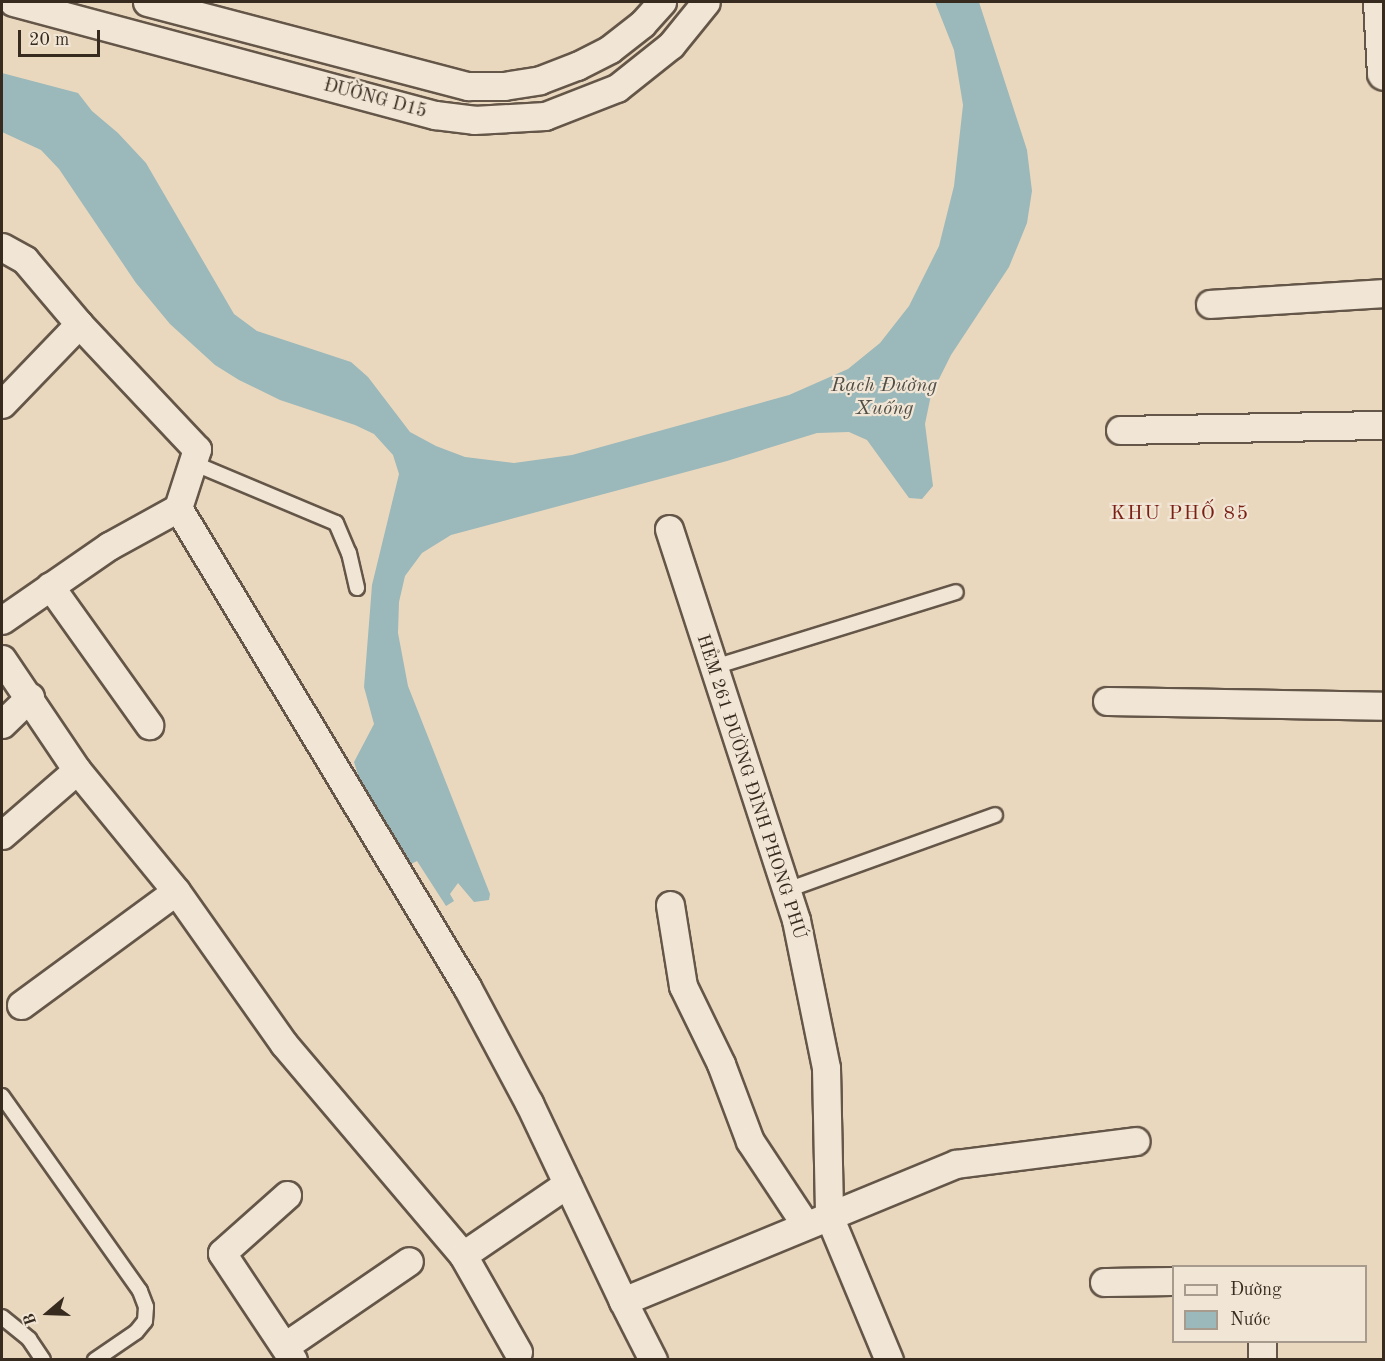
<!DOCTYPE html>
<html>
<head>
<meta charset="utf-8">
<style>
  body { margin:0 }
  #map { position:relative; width:1385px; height:1361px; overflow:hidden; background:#ead8be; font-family:"Old Standard TT",serif }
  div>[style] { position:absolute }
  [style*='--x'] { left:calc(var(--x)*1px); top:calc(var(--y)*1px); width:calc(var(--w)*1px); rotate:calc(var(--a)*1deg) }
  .water>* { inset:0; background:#9bb8ba }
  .roads { filter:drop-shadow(2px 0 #645648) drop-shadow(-2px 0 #645648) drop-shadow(0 2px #645648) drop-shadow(0 -2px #645648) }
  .lane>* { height:14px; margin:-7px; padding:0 7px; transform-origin:7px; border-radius:7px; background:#f1e6d5 }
  .street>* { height:27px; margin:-13.5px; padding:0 13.5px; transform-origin:13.5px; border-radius:13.5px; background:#f1e6d5 }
  .secondary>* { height:33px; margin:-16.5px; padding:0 16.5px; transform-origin:16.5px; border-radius:16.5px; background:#f1e6d5 }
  span { translate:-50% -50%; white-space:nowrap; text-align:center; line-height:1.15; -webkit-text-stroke:4.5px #f1e6d5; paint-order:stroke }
  .street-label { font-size:18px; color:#372b20 }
  .water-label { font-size:20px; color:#504e46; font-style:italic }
  .neighbourhood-label { font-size:20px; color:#7a1f14; letter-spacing:1.5px }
  .frame { position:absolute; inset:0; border:3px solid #372b20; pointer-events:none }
  .legend { position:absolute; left:1172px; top:1265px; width:195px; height:78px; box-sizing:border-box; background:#f1e6d5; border:2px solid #a79b8d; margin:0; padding:8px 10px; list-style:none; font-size:18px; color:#372b20 }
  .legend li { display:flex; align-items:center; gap:12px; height:30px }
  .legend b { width:30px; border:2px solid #a79b8d }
  .north { position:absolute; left:18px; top:1283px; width:60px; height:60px; -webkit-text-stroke:4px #f1e6d5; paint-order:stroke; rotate:251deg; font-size:16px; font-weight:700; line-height:24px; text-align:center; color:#372b20 }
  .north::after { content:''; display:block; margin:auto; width:21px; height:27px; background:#372b20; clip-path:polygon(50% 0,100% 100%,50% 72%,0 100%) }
  .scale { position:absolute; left:18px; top:30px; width:82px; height:27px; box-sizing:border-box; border:3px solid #372b20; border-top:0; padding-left:8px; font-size:18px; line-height:21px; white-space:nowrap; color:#372b20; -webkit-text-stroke:4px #f1e6d5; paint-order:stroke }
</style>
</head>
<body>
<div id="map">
  <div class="water">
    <div style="clip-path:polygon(935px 2px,979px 2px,1027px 150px,1032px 191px,1027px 223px,1009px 267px,951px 355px,931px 395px,925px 424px,933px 486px,922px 499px,909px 498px,867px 440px,849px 432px,817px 433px,727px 461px,451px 535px,422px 553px,405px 576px,399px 602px,398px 633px,408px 686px,490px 894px,489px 900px,474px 902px,458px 883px,450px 894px,454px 901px,446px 906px,417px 861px,405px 867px,364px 794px,354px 762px,374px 724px,364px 687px,372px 585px,399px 474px,393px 455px,374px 434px,355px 425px,280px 400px,239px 380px,215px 365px,170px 324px,136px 283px,59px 169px,41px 150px,2px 132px,2px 73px,78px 93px,92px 111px,118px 133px,146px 163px,234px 314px,257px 331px,351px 362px,368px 377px,410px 432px,436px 446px,465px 457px,514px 463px,572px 455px,789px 395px,848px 369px,880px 343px,909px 306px,939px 246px,954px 186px,963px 105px,954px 50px)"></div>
  </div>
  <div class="roads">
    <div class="lane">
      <div style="--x:193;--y:463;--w:155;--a:22.8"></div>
      <div style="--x:336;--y:523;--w:33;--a:67"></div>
      <div style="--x:349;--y:553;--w:36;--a:77"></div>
      <div style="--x:714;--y:667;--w:253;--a:-17.2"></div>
      <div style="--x:787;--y:890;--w:221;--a:-19.8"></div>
      <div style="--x:2;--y:1096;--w:239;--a:54.7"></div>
      <div style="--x:140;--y:1291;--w:17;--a:69"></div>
      <div style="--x:146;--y:1307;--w:14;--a:94"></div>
      <div style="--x:145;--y:1321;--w:14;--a:129"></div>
      <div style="--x:136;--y:1332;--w:50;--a:145.7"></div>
      <div style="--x:2;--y:1317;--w:35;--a:39"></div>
      <div style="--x:29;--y:1339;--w:25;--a:56"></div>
    </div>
    <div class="street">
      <div style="--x:13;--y:2;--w:437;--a:15"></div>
      <div style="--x:435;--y:115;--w:39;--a:7"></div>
      <div style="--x:474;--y:120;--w:71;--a:-3.2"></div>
      <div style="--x:545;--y:116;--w:77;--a:-21.3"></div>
      <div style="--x:617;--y:88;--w:69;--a:-38.5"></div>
      <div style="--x:671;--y:45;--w:55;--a:-50.9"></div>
      <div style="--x:147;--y:2;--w:332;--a:14.7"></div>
      <div style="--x:468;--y:86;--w:36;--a:0"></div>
      <div style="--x:504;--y:86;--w:36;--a:-9"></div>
      <div style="--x:540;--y:80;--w:40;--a:-21"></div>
      <div style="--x:577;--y:66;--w:37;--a:-27"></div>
      <div style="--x:610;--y:49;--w:41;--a:-38"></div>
      <div style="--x:642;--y:24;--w:30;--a:-48"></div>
      <div style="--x:2;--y:247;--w:26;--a:29"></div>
      <div style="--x:25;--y:260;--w:84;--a:49.8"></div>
      <div style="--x:1210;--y:304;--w:174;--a:-3.6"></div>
      <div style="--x:2;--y:404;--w:111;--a:-46.1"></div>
      <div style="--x:79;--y:324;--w:172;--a:46.7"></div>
      <div style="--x:197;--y:449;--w:62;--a:107.9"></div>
      <div style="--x:178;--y:508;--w:559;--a:58.9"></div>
      <div style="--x:467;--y:987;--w:132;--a:61.9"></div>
      <div style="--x:529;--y:1103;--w:219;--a:64.6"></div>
      <div style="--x:623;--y:1301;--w:360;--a:-22.4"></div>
      <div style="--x:956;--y:1164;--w:181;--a:-7.3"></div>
      <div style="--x:1120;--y:430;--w:264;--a:-1.1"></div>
      <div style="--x:669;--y:529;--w:411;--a:72"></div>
      <div style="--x:796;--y:920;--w:151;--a:78.5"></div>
      <div style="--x:826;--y:1068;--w:148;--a:88.8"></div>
      <div style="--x:829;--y:1216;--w:156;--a:67.4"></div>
      <div style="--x:50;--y:586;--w:171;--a:54.5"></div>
      <div style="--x:2;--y:620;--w:130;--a:-34.7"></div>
      <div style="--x:109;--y:546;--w:79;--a:-28.8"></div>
      <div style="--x:2;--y:659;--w:134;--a:56"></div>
      <div style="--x:77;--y:770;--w:156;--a:50.7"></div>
      <div style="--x:176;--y:891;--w:187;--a:54.8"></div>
      <div style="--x:284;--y:1044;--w:277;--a:49.7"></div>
      <div style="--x:1107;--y:701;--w:277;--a:1"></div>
      <div style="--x:2;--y:724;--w:39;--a:-44"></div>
      <div style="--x:2;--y:835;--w:99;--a:-40.9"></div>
      <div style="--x:670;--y:905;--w:82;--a:80.9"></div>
      <div style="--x:683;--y:986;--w:87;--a:64"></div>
      <div style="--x:721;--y:1064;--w:82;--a:69.4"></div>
      <div style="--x:750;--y:1141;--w:100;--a:56.5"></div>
      <div style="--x:21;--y:1005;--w:192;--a:-36.3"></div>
      <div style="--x:287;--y:1195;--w:87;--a:138.3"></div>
      <div style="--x:222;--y:1253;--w:128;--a:56.4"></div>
      <div style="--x:1104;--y:1282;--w:70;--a:-0.8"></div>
      <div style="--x:623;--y:1301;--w:66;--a:63"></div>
      <div style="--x:1262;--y:1342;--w:18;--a:90"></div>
      <div style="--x:285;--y:1346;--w:150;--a:-34.4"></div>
      <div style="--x:518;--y:1352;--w:112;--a:-119.6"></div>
      <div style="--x:463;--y:1255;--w:126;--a:-34.3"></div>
    </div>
    <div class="secondary">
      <div style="--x:1380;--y:2;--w:71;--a:86.8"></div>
    </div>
  </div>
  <div class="street-label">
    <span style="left:375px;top:99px;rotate:15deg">ĐƯỜNG D15</span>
    <span style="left:751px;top:787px;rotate:72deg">HẺM 261 ĐƯỜNG ĐÌNH PHONG PHÚ</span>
  </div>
  <div class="water-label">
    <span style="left:884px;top:398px">Rạch Đường<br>Xuống</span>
  </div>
  <div class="neighbourhood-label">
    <span style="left:1180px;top:514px">KHU PHỐ 85</span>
  </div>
  <div class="frame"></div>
  <ul class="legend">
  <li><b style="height:8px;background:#f1e6d5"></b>Đường</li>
  <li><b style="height:16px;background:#9bb8ba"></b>Nước</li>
  </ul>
  <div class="north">B</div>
  <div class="scale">20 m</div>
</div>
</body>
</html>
